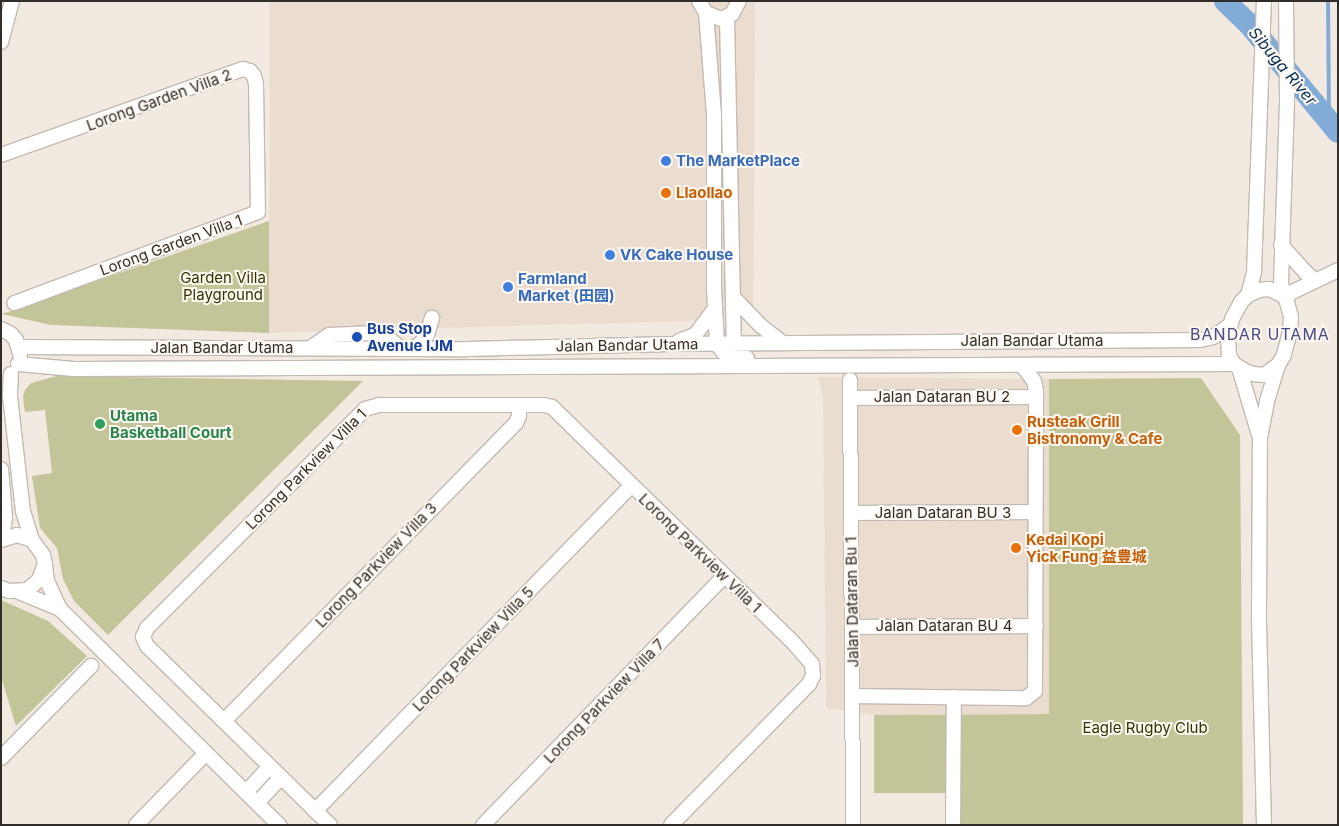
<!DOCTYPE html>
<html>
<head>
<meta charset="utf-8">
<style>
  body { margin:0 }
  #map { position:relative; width:1339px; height:826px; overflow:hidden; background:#f2e9e1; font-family:Inter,"Noto Sans SC",sans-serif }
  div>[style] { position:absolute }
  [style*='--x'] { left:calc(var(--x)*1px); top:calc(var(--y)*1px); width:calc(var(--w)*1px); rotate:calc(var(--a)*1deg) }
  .built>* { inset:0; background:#ebdcd0 }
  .green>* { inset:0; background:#c2c598 }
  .stream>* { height:4px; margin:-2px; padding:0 2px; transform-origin:2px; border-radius:2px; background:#83abd8 }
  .river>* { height:22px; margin:-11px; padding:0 11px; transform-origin:11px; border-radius:11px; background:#83abd8 }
  .roads { filter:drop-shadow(1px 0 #c2bab2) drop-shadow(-1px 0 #c2bab2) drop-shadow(0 1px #c2bab2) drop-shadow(0 -1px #c2bab2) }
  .minor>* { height:14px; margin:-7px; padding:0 7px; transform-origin:7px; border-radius:7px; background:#fff }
  .dots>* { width:14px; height:14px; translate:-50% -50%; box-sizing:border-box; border:2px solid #fef7f0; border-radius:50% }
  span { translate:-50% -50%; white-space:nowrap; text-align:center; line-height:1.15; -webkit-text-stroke:4px #fef7f0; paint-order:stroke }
  .street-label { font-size:15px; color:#312d2a }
  .shop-label { font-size:15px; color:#366cbe; font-weight:700 }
  .left { translate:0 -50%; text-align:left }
  .food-label { font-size:15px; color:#c56008; font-weight:700 }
  .park-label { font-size:15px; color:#333403 }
  .transit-label { font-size:15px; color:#164399; font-weight:700 }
  .leisure-label { font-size:15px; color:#27864d; font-weight:700 }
  .water-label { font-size:16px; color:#03325b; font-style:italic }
  .neighbourhood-label { font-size:16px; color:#454b88; letter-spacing:1px }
  .frame { position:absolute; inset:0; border:2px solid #312d2a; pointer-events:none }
</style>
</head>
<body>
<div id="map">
  <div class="built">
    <div style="clip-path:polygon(270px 1px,755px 1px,753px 311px,686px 321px,269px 333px)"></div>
    <div style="clip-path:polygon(817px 377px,1049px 379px,1049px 714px,874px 715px,826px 708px,823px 395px)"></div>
  </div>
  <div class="green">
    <div style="clip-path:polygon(269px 221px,269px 333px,51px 325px,2px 314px)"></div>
    <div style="clip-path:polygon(57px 376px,363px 381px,108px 635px,74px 601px,63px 579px,57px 548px,40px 528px,32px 476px,52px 473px,45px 410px,25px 412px,23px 397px,25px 390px,31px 383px)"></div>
    <div style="clip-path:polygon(1201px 378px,1240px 435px,1243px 825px,945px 825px,945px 793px,874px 793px,874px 715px,1049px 714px,1049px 379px)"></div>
    <div style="clip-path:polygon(1px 600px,48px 621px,87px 656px,16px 726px,1px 677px)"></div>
  </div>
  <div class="stream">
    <div style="--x:1328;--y:1;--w:121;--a:89.5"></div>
  </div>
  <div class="river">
    <div style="--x:1225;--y:1;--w:32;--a:44"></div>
    <div style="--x:1248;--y:23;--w:141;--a:50.5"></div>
  </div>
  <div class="roads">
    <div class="minor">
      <div style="--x:699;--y:1;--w:14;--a:60"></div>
      <div style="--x:706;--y:13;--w:16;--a:22"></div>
      <div style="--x:721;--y:19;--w:12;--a:-24"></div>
      <div style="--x:732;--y:14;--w:15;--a:-62"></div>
      <div style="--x:1286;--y:1;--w:101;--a:89.4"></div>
      <div style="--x:1287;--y:102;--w:181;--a:91.9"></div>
      <div style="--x:1281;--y:283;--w:13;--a:77"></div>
      <div style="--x:1284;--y:296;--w:60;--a:-25.7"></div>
      <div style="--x:706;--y:13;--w:101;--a:85.5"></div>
      <div style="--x:714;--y:114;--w:174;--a:90"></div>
      <div style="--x:714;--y:288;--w:56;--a:86.9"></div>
      <div style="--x:717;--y:344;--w:10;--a:53"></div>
      <div style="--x:723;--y:352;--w:8;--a:40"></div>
      <div style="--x:729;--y:357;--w:18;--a:3"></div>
      <div style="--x:727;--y:17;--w:326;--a:88.8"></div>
      <div style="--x:1;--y:42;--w:42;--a:-75"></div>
      <div style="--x:1;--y:155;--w:257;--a:-19.6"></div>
      <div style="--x:243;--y:69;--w:7;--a:16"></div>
      <div style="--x:250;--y:71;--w:6;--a:51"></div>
      <div style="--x:254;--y:76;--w:8;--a:76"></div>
      <div style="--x:256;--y:84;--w:128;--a:89.1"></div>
      <div style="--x:258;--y:212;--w:260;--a:159.5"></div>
      <div style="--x:1281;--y:245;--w:36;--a:48"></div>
      <div style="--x:1305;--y:272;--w:13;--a:39"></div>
      <div style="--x:1269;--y:289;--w:17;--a:25"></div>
      <div style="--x:1284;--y:296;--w:7;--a:63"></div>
      <div style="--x:1287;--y:302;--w:16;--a:75"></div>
      <div style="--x:1291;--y:317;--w:15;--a:94"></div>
      <div style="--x:1290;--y:332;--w:24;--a:105"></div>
      <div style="--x:1284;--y:355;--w:12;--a:121"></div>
      <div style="--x:1278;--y:365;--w:17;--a:144"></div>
      <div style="--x:1264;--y:375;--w:11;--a:-175"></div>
      <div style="--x:1253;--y:374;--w:9;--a:-159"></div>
      <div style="--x:1245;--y:371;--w:13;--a:-148"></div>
      <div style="--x:1234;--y:364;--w:9;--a:-122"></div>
      <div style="--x:1229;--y:356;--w:18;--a:-93"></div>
      <div style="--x:1228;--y:338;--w:19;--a:-78"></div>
      <div style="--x:1232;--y:319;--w:19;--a:-62"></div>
      <div style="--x:1241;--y:302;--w:10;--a:-45"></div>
      <div style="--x:1248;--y:295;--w:12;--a:-24"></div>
      <div style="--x:1259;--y:290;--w:10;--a:-6"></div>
      <div style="--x:1248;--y:295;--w:24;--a:-75"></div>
      <div style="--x:1254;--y:272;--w:271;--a:-87.9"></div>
      <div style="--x:734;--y:298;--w:39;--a:46"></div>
      <div style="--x:761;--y:326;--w:28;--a:38"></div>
      <div style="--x:1;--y:329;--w:11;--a:27"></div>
      <div style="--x:11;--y:334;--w:8;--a:50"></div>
      <div style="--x:16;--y:340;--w:15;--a:74"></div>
      <div style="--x:679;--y:341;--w:17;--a:-21"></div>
      <div style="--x:695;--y:335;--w:34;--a:-53"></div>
      <div style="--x:20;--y:347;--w:447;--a:0.3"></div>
      <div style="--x:467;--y:349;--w:203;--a:-1.4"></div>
      <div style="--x:670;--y:344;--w:530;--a:-0.43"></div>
      <div style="--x:1200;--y:340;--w:13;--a:-13"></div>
      <div style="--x:1213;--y:337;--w:21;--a:-35"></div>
      <div style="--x:310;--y:348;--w:23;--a:-34"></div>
      <div style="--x:329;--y:335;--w:46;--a:-2.5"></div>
      <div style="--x:375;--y:333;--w:17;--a:24"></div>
      <div style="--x:391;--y:340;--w:13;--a:42"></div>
      <div style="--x:412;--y:349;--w:9;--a:-32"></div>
      <div style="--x:420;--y:344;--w:11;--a:-52"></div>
      <div style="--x:427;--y:335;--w:18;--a:-74"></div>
      <div style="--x:18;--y:364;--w:56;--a:5.1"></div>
      <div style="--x:74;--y:369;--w:1160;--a:-0.25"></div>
      <div style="--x:1239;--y:368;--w:70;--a:73.4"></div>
      <div style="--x:11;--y:374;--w:22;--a:93"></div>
      <div style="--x:10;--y:396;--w:116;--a:83.6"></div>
      <div style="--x:23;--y:511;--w:30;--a:73"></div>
      <div style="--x:850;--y:380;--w:445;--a:89.6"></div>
      <div style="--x:850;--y:398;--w:185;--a:-0.3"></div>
      <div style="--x:1;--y:469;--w:48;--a:85.2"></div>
      <div style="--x:5;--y:517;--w:22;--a:98"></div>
      <div style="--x:851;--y:513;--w:184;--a:-0.3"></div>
      <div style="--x:1;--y:540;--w:17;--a:-17"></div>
      <div style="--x:17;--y:535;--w:16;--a:18"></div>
      <div style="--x:32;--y:540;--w:19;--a:54"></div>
      <div style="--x:43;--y:555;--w:9;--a:77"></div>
      <div style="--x:45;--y:564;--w:17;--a:111"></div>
      <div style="--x:39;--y:580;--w:16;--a:140"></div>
      <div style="--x:27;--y:590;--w:18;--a:177"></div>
      <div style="--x:9;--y:591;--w:9;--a:-159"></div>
      <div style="--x:45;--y:565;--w:16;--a:83"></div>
      <div style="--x:47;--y:581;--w:31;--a:65"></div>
      <div style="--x:19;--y:592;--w:44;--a:22.5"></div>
      <div style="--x:60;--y:609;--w:308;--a:44.6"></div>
      <div style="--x:852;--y:627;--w:184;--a:-0.3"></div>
      <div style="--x:852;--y:696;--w:174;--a:0.7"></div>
      <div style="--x:1026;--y:698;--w:11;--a:-38"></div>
      <div style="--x:1035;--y:691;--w:300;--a:-89.8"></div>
      <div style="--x:1036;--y:391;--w:10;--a:-101"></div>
      <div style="--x:1034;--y:381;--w:20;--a:-127"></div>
      <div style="--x:224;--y:721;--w:417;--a:-45.6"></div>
      <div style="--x:516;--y:423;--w:8;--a:-67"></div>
      <div style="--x:519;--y:416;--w:11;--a:-90"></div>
      <div style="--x:1;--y:758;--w:129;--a:-45.6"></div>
      <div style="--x:246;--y:792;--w:35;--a:-47"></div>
      <div style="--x:257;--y:803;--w:35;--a:-47"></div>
      <div style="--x:315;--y:811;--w:453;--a:-45.8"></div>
      <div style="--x:136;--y:825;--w:100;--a:-45.8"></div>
      <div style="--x:330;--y:825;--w:256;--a:-135.6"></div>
      <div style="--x:147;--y:646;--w:10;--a:-114"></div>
      <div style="--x:143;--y:637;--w:10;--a:-66"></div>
      <div style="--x:147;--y:628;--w:309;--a:-45.1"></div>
      <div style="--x:365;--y:409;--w:15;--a:-16"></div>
      <div style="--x:379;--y:405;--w:165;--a:0"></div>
      <div style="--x:544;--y:405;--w:8;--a:14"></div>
      <div style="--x:552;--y:407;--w:334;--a:44.3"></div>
      <div style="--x:791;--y:640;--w:32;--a:49"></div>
      <div style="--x:812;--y:664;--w:12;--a:85"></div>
      <div style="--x:813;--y:676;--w:9;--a:117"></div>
      <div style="--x:809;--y:684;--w:197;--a:134.4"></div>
      <div style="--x:483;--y:825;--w:347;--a:-45.9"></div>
      <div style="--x:953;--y:825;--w:128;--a:-89.6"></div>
      <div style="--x:1264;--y:825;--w:210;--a:-91.4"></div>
      <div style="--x:1259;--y:615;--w:177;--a:-89.7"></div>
      <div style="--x:1260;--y:438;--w:38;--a:-79"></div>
      <div style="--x:1267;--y:401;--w:38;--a:-73"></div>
    </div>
  </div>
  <div class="dots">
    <div style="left:666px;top:161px;background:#3f7fe0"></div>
    <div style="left:666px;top:193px;background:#e8710a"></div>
    <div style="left:610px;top:255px;background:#3f7fe0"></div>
    <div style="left:508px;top:287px;background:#3f7fe0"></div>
    <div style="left:357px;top:337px;background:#1a4fb4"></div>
    <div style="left:100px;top:424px;background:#2e9e5b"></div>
    <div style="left:1017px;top:430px;background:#e8710a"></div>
    <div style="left:1016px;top:548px;background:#e8710a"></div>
  </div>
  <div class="street-label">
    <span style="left:159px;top:100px;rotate:-20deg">Lorong Garden Villa 2</span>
    <span style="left:171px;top:245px;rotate:-20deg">Lorong Garden Villa 1</span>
    <span style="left:1032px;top:341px">Jalan Bandar Utama</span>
    <span style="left:627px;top:345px;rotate:-1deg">Jalan Bandar Utama</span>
    <span style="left:222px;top:348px">Jalan Bandar Utama</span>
    <span style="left:942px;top:397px">Jalan Dataran BU 2</span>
    <span style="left:306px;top:469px;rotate:-45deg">Lorong Parkview Villa 1</span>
    <span style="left:943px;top:513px">Jalan Dataran BU 3</span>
    <span style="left:700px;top:553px;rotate:44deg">Lorong Parkview Villa 1</span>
    <span style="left:376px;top:565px;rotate:-46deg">Lorong Parkview Villa 3</span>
    <span style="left:852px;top:602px;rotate:-91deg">Jalan Dataran Bu 1</span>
    <span style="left:944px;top:626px">Jalan Dataran BU 4</span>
    <span style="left:473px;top:649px;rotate:-46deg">Lorong Parkview Villa 5</span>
    <span style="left:604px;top:701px;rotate:-46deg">Lorong Parkview Villa 7</span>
  </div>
  <div class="shop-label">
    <span class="left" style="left:676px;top:161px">The MarketPlace</span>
    <span class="left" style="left:620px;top:255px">VK Cake House</span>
    <span class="left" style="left:518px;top:287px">Farmland<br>Market (田园)</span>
  </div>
  <div class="food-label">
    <span class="left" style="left:676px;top:193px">Llaollao</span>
    <span class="left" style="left:1027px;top:430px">Rusteak Grill<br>Bistronomy &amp; Cafe</span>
    <span class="left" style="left:1026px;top:548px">Kedai Kopi<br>Yick Fung 益豊城</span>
  </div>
  <div class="park-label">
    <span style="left:223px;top:286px">Garden Villa<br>Playground</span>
    <span style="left:1145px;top:728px">Eagle Rugby Club</span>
  </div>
  <div class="transit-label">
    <span class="left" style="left:367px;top:337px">Bus Stop<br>Avenue IJM</span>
  </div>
  <div class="leisure-label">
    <span class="left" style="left:110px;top:424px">Utama<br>Basketball Court</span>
  </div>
  <div class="water-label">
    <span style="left:1283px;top:66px;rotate:50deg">Sibuga River</span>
  </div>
  <div class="neighbourhood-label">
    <span style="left:1260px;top:334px">BANDAR UTAMA</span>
  </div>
  <div class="frame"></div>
</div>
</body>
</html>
